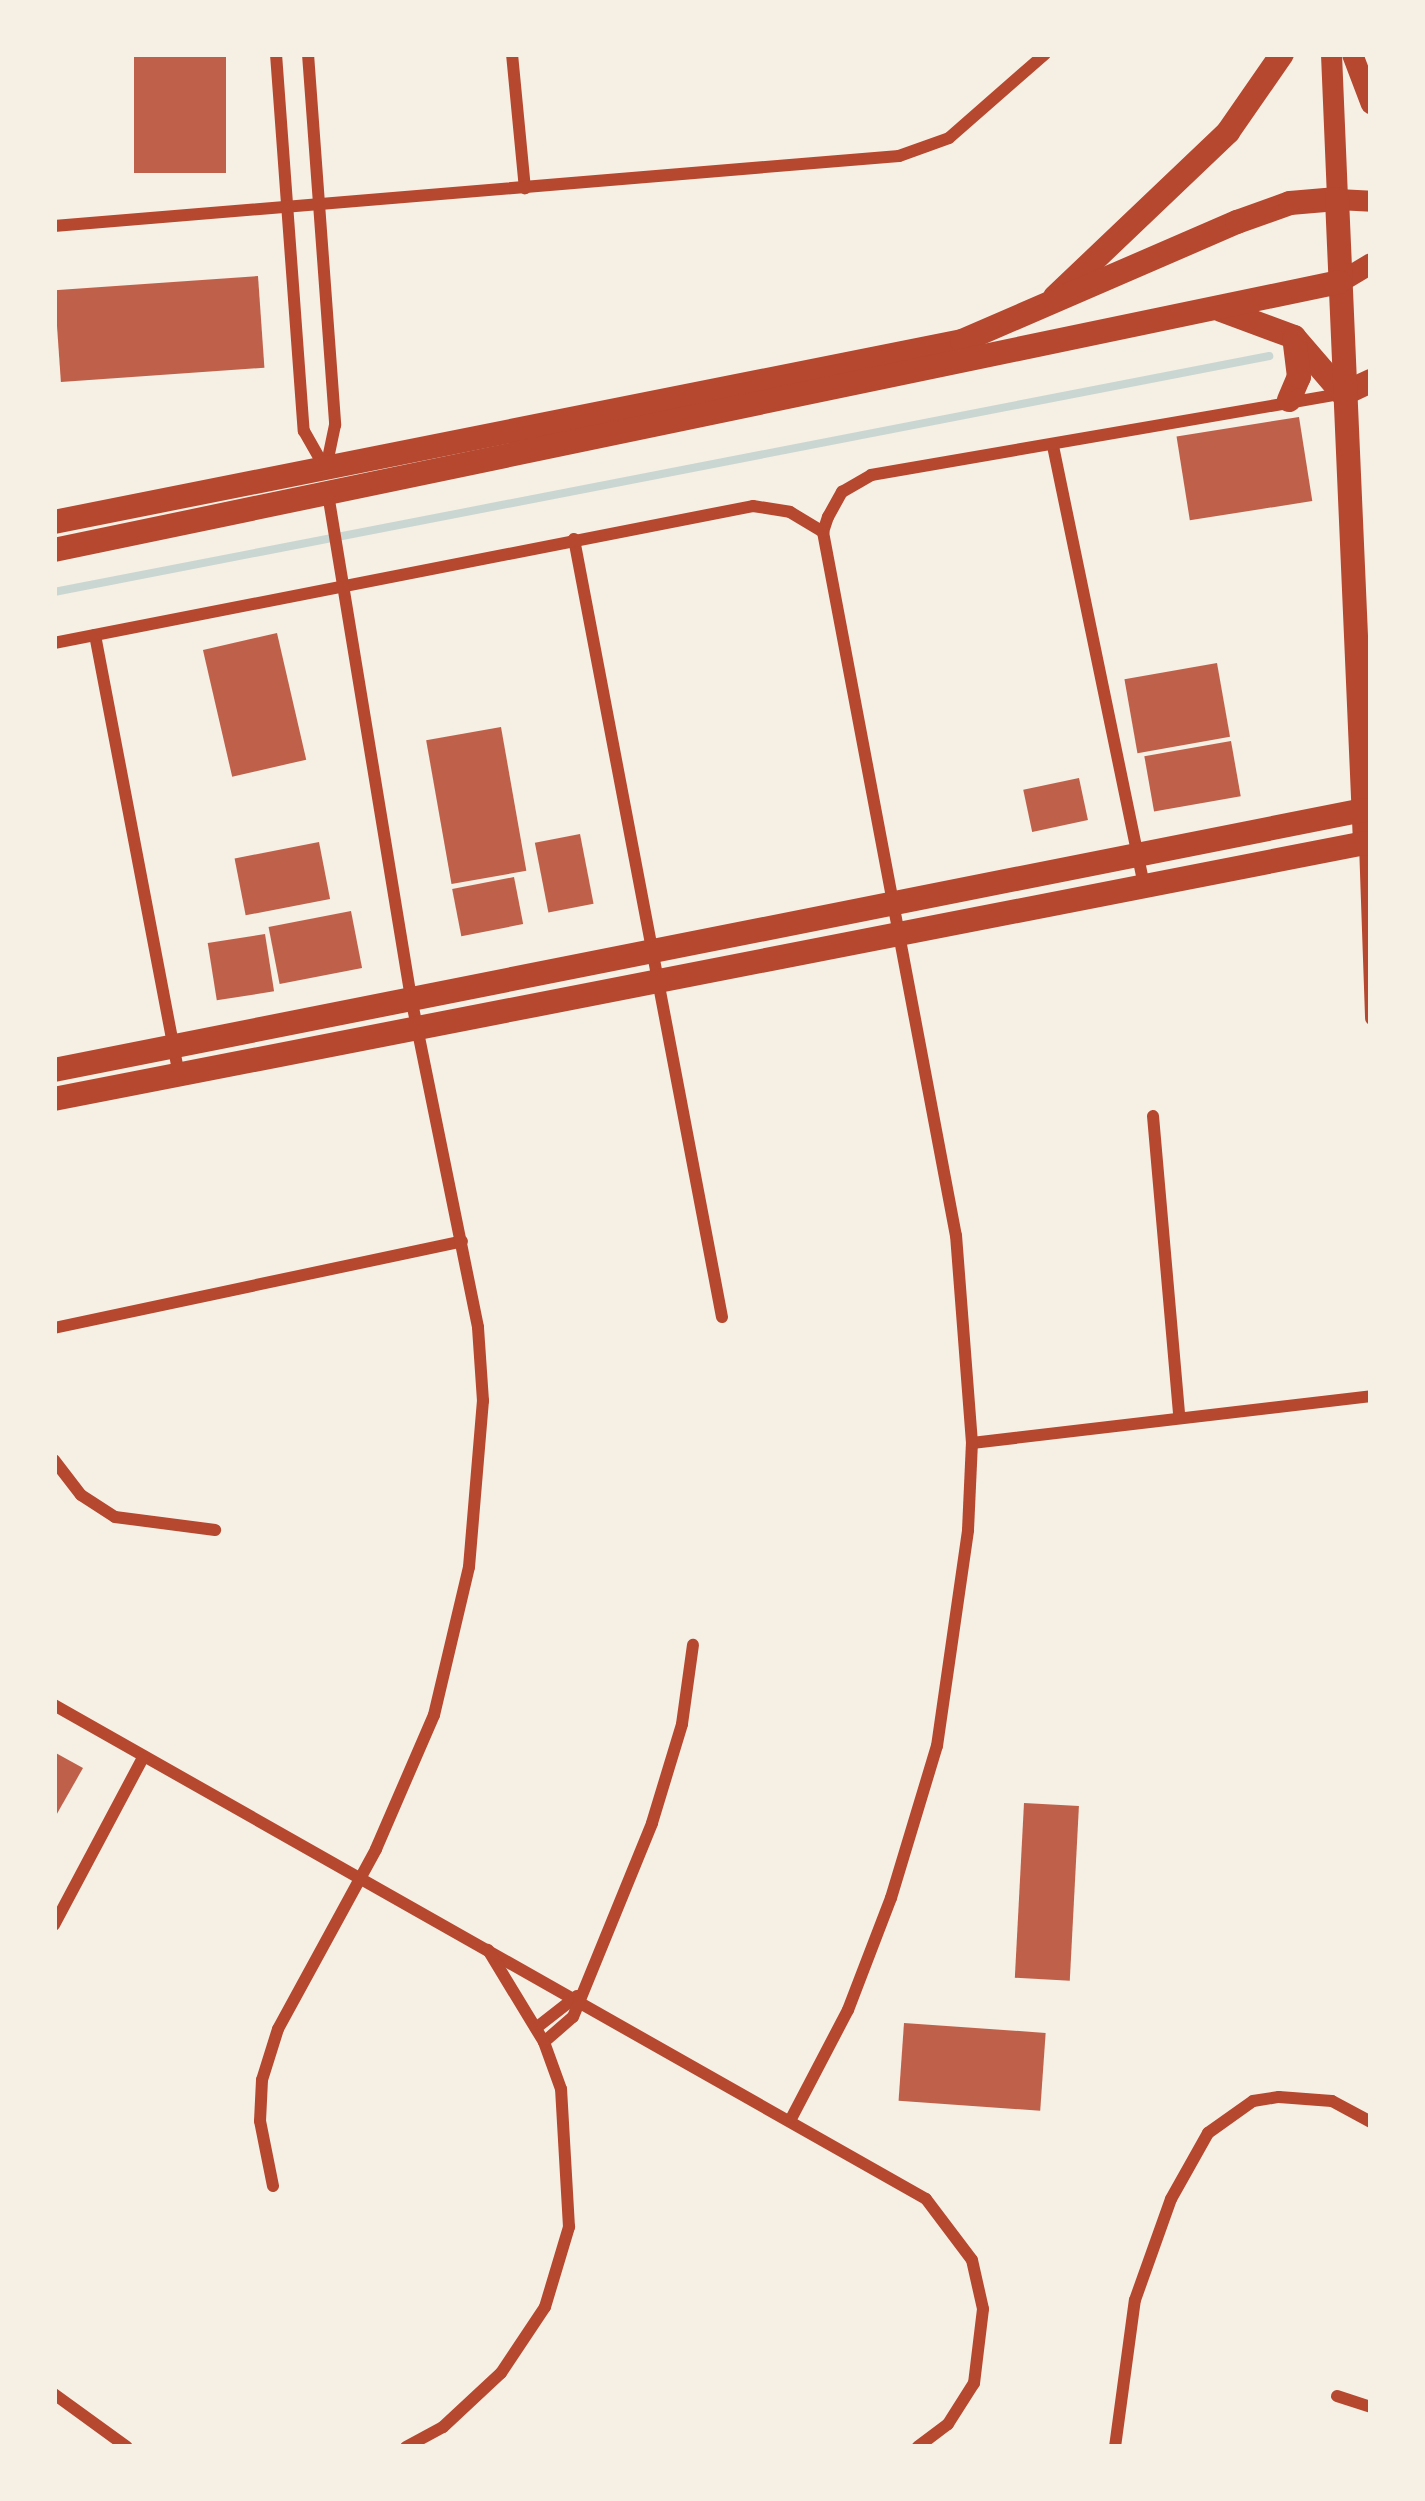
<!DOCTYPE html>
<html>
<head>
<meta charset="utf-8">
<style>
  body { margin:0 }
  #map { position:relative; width:1425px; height:2501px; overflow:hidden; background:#f6efe4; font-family:Helvetica,sans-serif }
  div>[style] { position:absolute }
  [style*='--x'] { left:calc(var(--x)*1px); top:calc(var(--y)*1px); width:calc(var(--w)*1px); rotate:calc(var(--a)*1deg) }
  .stream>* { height:8px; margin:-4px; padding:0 4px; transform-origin:4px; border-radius:4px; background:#c9d6d2 }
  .building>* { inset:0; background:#bf614a; transform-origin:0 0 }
  .minor>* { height:12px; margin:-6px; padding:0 6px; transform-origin:6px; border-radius:6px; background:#b5482f }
  .tertiary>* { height:21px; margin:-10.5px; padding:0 10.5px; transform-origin:10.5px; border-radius:10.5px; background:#b5482f }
  .secondary>* { height:21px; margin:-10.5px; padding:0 10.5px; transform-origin:10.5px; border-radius:10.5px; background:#b5482f }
  .primary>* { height:24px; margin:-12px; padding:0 12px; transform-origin:12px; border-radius:12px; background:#b5482f }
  span { translate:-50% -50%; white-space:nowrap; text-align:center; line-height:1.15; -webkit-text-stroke:9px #f6efe4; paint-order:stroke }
  .frame { position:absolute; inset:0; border:57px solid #f6efe4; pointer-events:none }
</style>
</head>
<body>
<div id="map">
  <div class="stream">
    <div style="--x:54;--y:592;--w:1238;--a:-10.99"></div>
  </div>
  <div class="building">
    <div style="left:134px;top:54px;width:92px;height:119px"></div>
    <div style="left:258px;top:276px;width:92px;height:204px;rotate:86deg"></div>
    <div style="left:1299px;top:417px;width:85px;height:124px;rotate:81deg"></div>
    <div style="left:277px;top:633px;width:130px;height:76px;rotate:77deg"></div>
    <div style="left:1217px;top:663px;width:75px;height:94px;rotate:80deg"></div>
    <div style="left:501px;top:727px;width:146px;height:76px;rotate:80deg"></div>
    <div style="left:1231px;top:741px;width:56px;height:88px;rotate:80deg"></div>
    <div style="left:1079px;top:778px;width:43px;height:57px;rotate:78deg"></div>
    <div style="left:580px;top:834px;width:71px;height:46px;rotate:79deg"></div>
    <div style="left:319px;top:842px;width:58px;height:86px;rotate:79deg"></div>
    <div style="left:514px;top:877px;width:48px;height:63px;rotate:79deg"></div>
    <div style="left:351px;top:911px;width:58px;height:84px;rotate:79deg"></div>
    <div style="left:265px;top:934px;width:58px;height:58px;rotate:81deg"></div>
    <div style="clip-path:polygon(54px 1752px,83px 1768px,54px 1819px)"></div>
    <div style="left:1024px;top:1803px;width:55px;height:175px;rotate:3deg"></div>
    <div style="left:904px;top:2023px;width:142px;height:78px;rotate:4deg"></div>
  </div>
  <div class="minor">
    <div style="--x:276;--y:54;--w:378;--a:85.8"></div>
    <div style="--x:304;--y:431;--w:43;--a:60.4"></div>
    <div style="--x:308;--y:54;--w:372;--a:85.8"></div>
    <div style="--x:335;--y:425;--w:44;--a:101.8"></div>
    <div style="--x:512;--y:54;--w:135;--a:84.5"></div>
    <div style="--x:54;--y:226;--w:848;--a:-4.74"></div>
    <div style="--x:899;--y:156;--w:53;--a:-19.8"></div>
    <div style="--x:949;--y:138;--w:128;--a:-41.2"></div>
    <div style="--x:1053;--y:446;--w:445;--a:78.3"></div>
    <div style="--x:574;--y:539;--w:792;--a:79.23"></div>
    <div style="--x:95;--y:635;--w:448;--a:79.2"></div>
    <div style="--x:54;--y:643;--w:712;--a:-11.09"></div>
    <div style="--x:753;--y:506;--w:37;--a:9"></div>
    <div style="--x:790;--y:512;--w:39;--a:31"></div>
    <div style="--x:1365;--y:844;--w:175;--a:88"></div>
    <div style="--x:1153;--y:1116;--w:300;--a:85"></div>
    <div style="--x:54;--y:1328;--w:417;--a:-12"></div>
    <div style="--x:972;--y:1443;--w:402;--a:-6.7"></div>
    <div style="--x:54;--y:1460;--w:44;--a:52.4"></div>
    <div style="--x:81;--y:1495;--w:40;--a:32.9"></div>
    <div style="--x:115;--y:1517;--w:101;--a:7.4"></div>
    <div style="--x:54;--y:1705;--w:1002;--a:29.53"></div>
    <div style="--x:926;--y:2199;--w:76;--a:53"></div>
    <div style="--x:972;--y:2260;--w:50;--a:77.3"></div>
    <div style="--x:983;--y:2309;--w:75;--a:96.9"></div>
    <div style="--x:974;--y:2383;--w:49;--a:122.4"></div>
    <div style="--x:948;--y:2424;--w:38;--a:143"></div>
    <div style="--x:54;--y:1925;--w:191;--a:-62"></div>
    <div style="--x:536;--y:2028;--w:52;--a:-38"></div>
    <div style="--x:544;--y:2042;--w:38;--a:-41"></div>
    <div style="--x:573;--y:2017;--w:209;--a:-67.8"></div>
    <div style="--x:652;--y:1823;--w:103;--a:-73.1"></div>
    <div style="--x:682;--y:1724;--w:80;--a:-82.1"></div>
    <div style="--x:792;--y:2117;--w:121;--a:-62.4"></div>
    <div style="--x:848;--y:2010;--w:120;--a:-69"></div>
    <div style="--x:891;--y:1898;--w:159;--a:-73.2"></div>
    <div style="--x:937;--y:1746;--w:218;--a:-81.8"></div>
    <div style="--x:968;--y:1530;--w:87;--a:-87.4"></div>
    <div style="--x:972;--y:1443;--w:208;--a:-94.4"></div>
    <div style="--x:956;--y:1236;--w:716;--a:-100.7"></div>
    <div style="--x:823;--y:532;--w:16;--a:-72"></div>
    <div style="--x:828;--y:517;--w:29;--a:-61"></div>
    <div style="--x:842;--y:492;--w:34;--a:-30"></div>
    <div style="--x:871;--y:475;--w:475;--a:-9.8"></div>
    <div style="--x:273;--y:2186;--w:66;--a:-101.3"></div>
    <div style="--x:260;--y:2121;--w:41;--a:-87.2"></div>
    <div style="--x:262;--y:2080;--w:53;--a:-72.6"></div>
    <div style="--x:278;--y:2029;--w:205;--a:-61.4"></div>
    <div style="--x:376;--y:1849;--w:146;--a:-66.6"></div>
    <div style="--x:434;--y:1715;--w:152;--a:-76.7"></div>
    <div style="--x:469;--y:1567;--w:167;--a:-85.2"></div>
    <div style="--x:483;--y:1401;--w:74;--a:-93.9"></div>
    <div style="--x:478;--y:1327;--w:336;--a:-101.5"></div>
    <div style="--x:411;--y:998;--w:517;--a:-99.35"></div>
    <div style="--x:54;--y:2394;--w:90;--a:36"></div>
    <div style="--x:1337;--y:2396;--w:36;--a:18"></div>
    <div style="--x:406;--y:2447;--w:42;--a:-28.4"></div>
    <div style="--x:443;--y:2427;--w:79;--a:-43"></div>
    <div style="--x:501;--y:2373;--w:79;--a:-56.3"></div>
    <div style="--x:545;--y:2307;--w:84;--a:-73.3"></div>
    <div style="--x:569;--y:2227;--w:138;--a:-93.3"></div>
    <div style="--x:561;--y:2089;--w:50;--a:-109.9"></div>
    <div style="--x:544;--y:2042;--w:108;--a:-121.3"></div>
    <div style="--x:1115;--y:2447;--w:148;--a:-82.3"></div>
    <div style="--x:1135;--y:2300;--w:107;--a:-70.4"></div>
    <div style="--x:1171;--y:2199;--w:76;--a:-60.7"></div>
    <div style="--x:1208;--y:2133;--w:55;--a:-35.4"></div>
    <div style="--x:1253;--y:2101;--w:26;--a:-9"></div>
    <div style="--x:1279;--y:2097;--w:53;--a:4.3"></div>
    <div style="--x:1332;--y:2101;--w:44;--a:28.3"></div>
  </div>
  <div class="tertiary">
    <div style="--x:1331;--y:54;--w:145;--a:87.6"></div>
  </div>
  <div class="secondary">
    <div style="--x:1352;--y:54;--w:53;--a:69.2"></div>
    <div style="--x:1337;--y:199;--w:34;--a:3"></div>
    <div style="--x:1339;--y:282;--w:37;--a:-31"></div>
  </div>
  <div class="primary">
    <div style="--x:1055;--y:297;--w:239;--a:-43.6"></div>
    <div style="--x:1228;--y:132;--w:95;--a:-55.3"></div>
    <div style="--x:1221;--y:310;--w:78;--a:20.3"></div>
    <div style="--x:1294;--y:337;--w:75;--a:49.3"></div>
    <div style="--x:1343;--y:394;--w:31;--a:-25"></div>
    <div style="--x:1289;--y:400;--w:25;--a:-67"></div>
    <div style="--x:1299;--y:377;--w:38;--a:-97"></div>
    <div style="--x:54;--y:522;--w:926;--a:-11.27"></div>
    <div style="--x:962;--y:341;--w:300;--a:-23.4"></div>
    <div style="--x:1237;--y:222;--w:56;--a:-19.7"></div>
    <div style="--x:1290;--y:203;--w:47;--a:-4.9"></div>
    <div style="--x:1337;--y:199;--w:645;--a:87.51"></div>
    <div style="--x:1365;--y:843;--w:1336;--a:168.95"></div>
    <div style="--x:54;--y:550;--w:1313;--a:-11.78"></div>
    <div style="--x:54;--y:1070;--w:1335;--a:-11.23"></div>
  </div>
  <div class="frame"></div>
</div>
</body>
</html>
